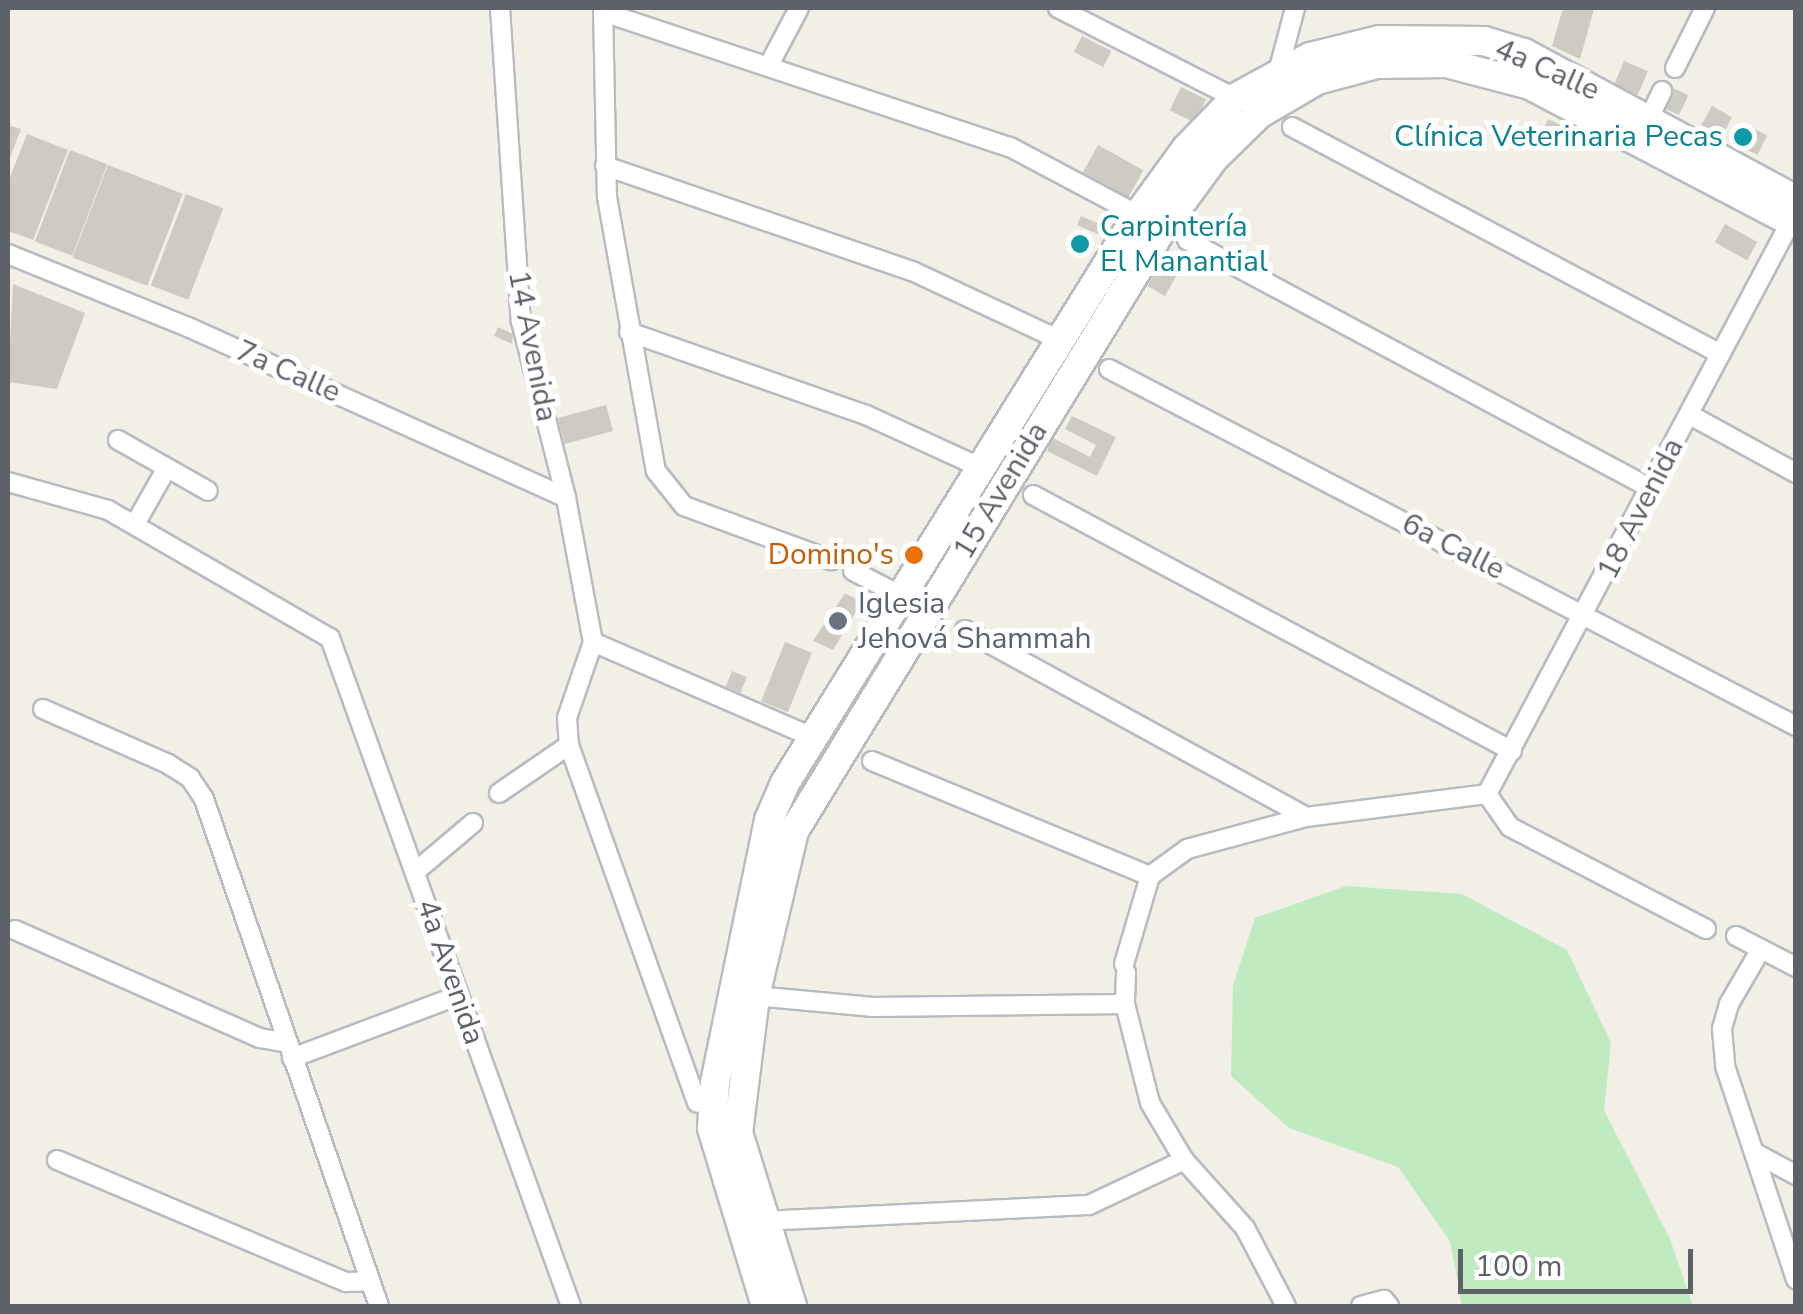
<!DOCTYPE html>
<html>
<head>
<meta charset="utf-8">
<style>
  body { margin:0 }
  #map { position:relative; width:1803px; height:1314px; overflow:hidden; background:#f1efe6; font-family:"Nunito Sans",sans-serif }
  div>[style] { position:absolute }
  [style*='--x'] { left:calc(var(--x)*1px); top:calc(var(--y)*1px); width:calc(var(--w)*1px); rotate:calc(var(--a)*1deg) }
  .green>* { inset:0; background:#c0ebc0 }
  .building>* { inset:0; background:#cecbc4; transform-origin:0 0 }
  .roads { filter:drop-shadow(2px 0 #b8bcc1) drop-shadow(-2px 0 #b8bcc1) drop-shadow(0 2px #b8bcc1) drop-shadow(0 -2px #b8bcc1) }
  .minor>* { height:18px; margin:-9px; padding:0 9px; transform-origin:9px; border-radius:9px; background:#fff }
  .secondary>* { height:28px; margin:-14px; padding:0 14px; transform-origin:14px; border-radius:14px; background:#fff }
  .dots>* { width:28px; height:28px; translate:-50% -50%; box-sizing:border-box; border:5px solid #fff; border-radius:50% }
  span { translate:-50% -50%; white-space:nowrap; text-align:center; line-height:1.15; -webkit-text-stroke:10px #fff; paint-order:stroke }
  .street-label { font-size:30px; color:#5d6268 }
  .culture-label { font-size:30px; color:#0d838f }
  .right { translate:-100% -50%; text-align:right }
  .left { translate:0 -50%; text-align:left }
  .food-label { font-size:30px; color:#c56008 }
  .worship-label { font-size:30px; color:#5b616d }
  .frame { position:absolute; inset:0; border:10px solid #5d6268; pointer-events:none }
  .scale { position:absolute; left:1458px; top:1249px; width:235px; height:45px; box-sizing:border-box; border:5px solid #5d6268; border-top:0; padding-left:12px; font-size:30px; line-height:35px; white-space:nowrap; color:#5d6268; -webkit-text-stroke:8px #fff; paint-order:stroke }
</style>
</head>
<body>
<div id="map">
  <div class="green">
    <div style="clip-path:polygon(1346px 886px,1462px 894px,1567px 950px,1611px 1043px,1604px 1110px,1670px 1239px,1693px 1306px,1462px 1306px,1450px 1241px,1398px 1167px,1289px 1128px,1231px 1076px,1233px 985px,1255px 918px)"></div>
  </div>
  <div class="building">
    <div style="clip-path:polygon(1563px 8px,1594px 9px,1580px 59px,1552px 46px)"></div>
    <div style="left:1082px;top:36px;width:33px;height:18px;rotate:27deg"></div>
    <div style="left:1624px;top:61px;width:26px;height:26px;rotate:23deg"></div>
    <div style="left:1181px;top:87px;width:28px;height:26px;rotate:26deg"></div>
    <div style="left:1673px;top:88px;width:17px;height:22px;rotate:25deg"></div>
    <div style="left:1712px;top:106px;width:23px;height:22px;rotate:29deg"></div>
    <div style="left:1548px;top:119px;width:19px;height:20px;rotate:25deg"></div>
    <div style="left:1742px;top:123px;width:28px;height:22px;rotate:26deg"></div>
    <div style="clip-path:polygon(8px 125px,21px 129px,8px 163px)"></div>
    <div style="clip-path:polygon(27px 134px,68px 150px,33px 240px,8px 231px,8px 182px)"></div>
    <div style="left:1098px;top:145px;width:52px;height:33px;rotate:29deg"></div>
    <div style="left:70px;top:150px;width:40px;height:98px;rotate:21deg"></div>
    <div style="left:108px;top:165px;width:80px;height:99px;rotate:21deg"></div>
    <div style="left:186px;top:194px;width:40px;height:98px;rotate:21deg"></div>
    <div style="left:1081px;top:216px;width:23px;height:10px;rotate:23deg"></div>
    <div style="left:1725px;top:224px;width:37px;height:21px;rotate:29deg"></div>
    <div style="left:1071px;top:234px;width:23px;height:10px;rotate:25deg"></div>
    <div style="left:1159px;top:266px;width:20px;height:23px;rotate:30deg"></div>
    <div style="clip-path:polygon(13px 284px,85px 313px,57px 389px,8px 382px)"></div>
    <div style="clip-path:polygon(498px 327px,513px 334px,512px 344px,494px 336px)"></div>
    <div style="left:606px;top:405px;width:27px;height:50px;rotate:75deg"></div>
    <div style="clip-path:polygon(1072px 416px,1116px 437px,1097px 476px,1047px 451px,1053px 438px,1090px 457px,1096px 445px,1065px 429px)"></div>
    <div style="clip-path:polygon(845px 593px,862px 602px,833px 650px,813px 641px)"></div>
    <div style="left:785px;top:642px;width:29px;height:64px;rotate:22deg"></div>
    <div style="left:732px;top:671px;width:16px;height:17px;rotate:22deg"></div>
  </div>
  <div class="roads">
    <div class="minor">
      <div style="--x:500;--y:8;--w:314;--a:86.2"></div>
      <div style="--x:521;--y:321;--w:183;--a:75.7"></div>
      <div style="--x:566;--y:498;--w:147;--a:79.4"></div>
      <div style="--x:593;--y:642;--w:80;--a:108.9"></div>
      <div style="--x:567;--y:718;--w:27;--a:86"></div>
      <div style="--x:569;--y:745;--w:380;--a:70.3"></div>
      <div style="--x:603;--y:8;--w:189;--a:88.8"></div>
      <div style="--x:607;--y:197;--w:278;--a:79.9"></div>
      <div style="--x:656;--y:471;--w:45;--a:51.3"></div>
      <div style="--x:684;--y:506;--w:157;--a:20.2"></div>
      <div style="--x:1058;--y:8;--w:199;--a:27"></div>
      <div style="--x:603;--y:12;--w:429;--a:18.4"></div>
      <div style="--x:1010;--y:147;--w:145;--a:28"></div>
      <div style="--x:769;--y:65;--w:64;--a:-62.2"></div>
      <div style="--x:1675;--y:68;--w:67;--a:-63.4"></div>
      <div style="--x:1278;--y:72;--w:66;--a:-75.1"></div>
      <div style="--x:1649;--y:118;--w:30;--a:-64"></div>
      <div style="--x:1292;--y:127;--w:485;--a:27.9"></div>
      <div style="--x:605;--y:166;--w:324;--a:18.9"></div>
      <div style="--x:912;--y:271;--w:168;--a:25"></div>
      <div style="--x:1187;--y:240;--w:525;--a:28.18"></div>
      <div style="--x:8;--y:254;--w:194;--a:22.1"></div>
      <div style="--x:188;--y:327;--w:415;--a:24.3"></div>
      <div style="--x:629;--y:332;--w:251;--a:19.3"></div>
      <div style="--x:866;--y:415;--w:130;--a:24.6"></div>
      <div style="--x:1109;--y:369;--w:774;--a:27.46"></div>
      <div style="--x:1690;--y:415;--w:121;--a:28.7"></div>
      <div style="--x:118;--y:440;--w:103;--a:29.5"></div>
      <div style="--x:8;--y:482;--w:104;--a:15.6"></div>
      <div style="--x:108;--y:510;--w:256;--a:30"></div>
      <div style="--x:330;--y:638;--w:710;--a:70.16"></div>
      <div style="--x:1033;--y:495;--w:543;--a:28.12"></div>
      <div style="--x:135;--y:524;--w:64;--a:-60.3"></div>
      <div style="--x:853;--y:571;--w:59;--a:27.4"></div>
      <div style="--x:965;--y:630;--w:389;--a:28.7"></div>
      <div style="--x:593;--y:642;--w:240;--a:23.4"></div>
      <div style="--x:43;--y:709;--w:137;--a:23.7"></div>
      <div style="--x:168;--y:764;--w:26;--a:32"></div>
      <div style="--x:190;--y:778;--w:25;--a:56"></div>
      <div style="--x:204;--y:799;--w:536;--a:70.96"></div>
      <div style="--x:872;--y:761;--w:301;--a:22.5"></div>
      <div style="--x:499;--y:793;--w:85;--a:-34.4"></div>
      <div style="--x:1487;--y:794;--w:649;--a:-62.05"></div>
      <div style="--x:1487;--y:794;--w:40;--a:55.1"></div>
      <div style="--x:1510;--y:827;--w:221;--a:27.5"></div>
      <div style="--x:415;--y:872;--w:76;--a:-40.2"></div>
      <div style="--x:15;--y:930;--w:268;--a:23.8"></div>
      <div style="--x:260;--y:1038;--w:27;--a:10"></div>
      <div style="--x:1736;--y:936;--w:68;--a:27.3"></div>
      <div style="--x:1761;--y:949;--w:64;--a:120.2"></div>
      <div style="--x:1729;--y:1004;--w:26;--a:106"></div>
      <div style="--x:1722;--y:1029;--w:37;--a:85"></div>
      <div style="--x:1725;--y:1066;--w:225;--a:71.6"></div>
      <div style="--x:1124;--y:964;--w:92;--a:-73.5"></div>
      <div style="--x:1150;--y:876;--w:46;--a:-36.1"></div>
      <div style="--x:1187;--y:849;--w:123;--a:-15.1"></div>
      <div style="--x:1306;--y:817;--w:182;--a:-7.2"></div>
      <div style="--x:1126;--y:973;--w:31;--a:92"></div>
      <div style="--x:1125;--y:1004;--w:102;--a:75.8"></div>
      <div style="--x:1150;--y:1103;--w:66;--a:59.2"></div>
      <div style="--x:1184;--y:1160;--w:91;--a:48.1"></div>
      <div style="--x:1245;--y:1228;--w:88;--a:62.3"></div>
      <div style="--x:755;--y:996;--w:119;--a:5.3"></div>
      <div style="--x:873;--y:1007;--w:252;--a:-0.7"></div>
      <div style="--x:292;--y:1058;--w:176;--a:-20.6"></div>
      <div style="--x:1755;--y:1153;--w:47;--a:28.2"></div>
      <div style="--x:57;--y:1160;--w:314;--a:22.9"></div>
      <div style="--x:346;--y:1282;--w:24;--a:-2"></div>
      <div style="--x:762;--y:1221;--w:327;--a:-2.8"></div>
      <div style="--x:1089;--y:1205;--w:105;--a:-25.3"></div>
      <div style="--x:1361;--y:1306;--w:24;--a:-15"></div>
      <div style="--x:1384;--y:1300;--w:8;--a:50"></div>
    </div>
    <div class="secondary">
      <div style="--x:766;--y:1306;--w:186;--a:-106.9"></div>
      <div style="--x:712;--y:1128;--w:45;--a:-86.2"></div>
      <div style="--x:715;--y:1083;--w:268;--a:-78.4"></div>
      <div style="--x:769;--y:820;--w:40;--a:-66.6"></div>
      <div style="--x:785;--y:783;--w:669;--a:-58.14"></div>
      <div style="--x:1138;--y:215;--w:82;--a:-54"></div>
      <div style="--x:1186;--y:149;--w:71;--a:-46.1"></div>
      <div style="--x:1235;--y:98;--w:85;--a:-28.7"></div>
      <div style="--x:1310;--y:57;--w:72;--a:-13.7"></div>
      <div style="--x:1380;--y:40;--w:104;--a:0.6"></div>
      <div style="--x:1484;--y:41;--w:42;--a:16.7"></div>
      <div style="--x:1524;--y:53;--w:309;--a:28.4"></div>
      <div style="--x:792;--y:1306;--w:181;--a:-107.3"></div>
      <div style="--x:738;--y:1133;--w:138;--a:-82.9"></div>
      <div style="--x:755;--y:996;--w:170;--a:-76.7"></div>
      <div style="--x:794;--y:831;--w:706;--a:-58.56"></div>
      <div style="--x:1162;--y:229;--w:88;--a:-53.8"></div>
      <div style="--x:1214;--y:158;--w:63;--a:-44.4"></div>
      <div style="--x:1259;--y:114;--w:67;--a:-30.4"></div>
      <div style="--x:1317;--y:80;--w:62;--a:-14.9"></div>
      <div style="--x:1377;--y:64;--w:69;--a:-0.8"></div>
      <div style="--x:1446;--y:63;--w:87;--a:14.7"></div>
      <div style="--x:1530;--y:85;--w:300;--a:27.6"></div>
    </div>
  </div>
  <div class="dots">
    <div style="left:1743px;top:137px;background:#0f9aa8"></div>
    <div style="left:1080px;top:244px;background:#0f9aa8"></div>
    <div style="left:914px;top:555px;background:#e8710a"></div>
    <div style="left:838px;top:621px;background:#6b7280"></div>
  </div>
  <div class="street-label">
    <span style="left:1547px;top:70px;rotate:24deg">4a Calle</span>
    <span style="left:532px;top:346px;rotate:79deg">14 Avenida</span>
    <span style="left:288px;top:372px;rotate:24deg">7a Calle</span>
    <span style="left:1001px;top:491px;rotate:-59deg">15 Avenida</span>
    <span style="left:1641px;top:509px;rotate:-63deg">18 Avenida</span>
    <span style="left:1453px;top:547px;rotate:27deg">6a Calle</span>
    <span style="left:450px;top:972px;rotate:71deg">4a Avenida</span>
  </div>
  <div class="culture-label">
    <span class="right" style="left:1723px;top:137px">Clínica Veterinaria Pecas</span>
    <span class="left" style="left:1100px;top:244px">Carpintería<br>El Manantial</span>
  </div>
  <div class="food-label">
    <span class="right" style="left:894px;top:555px">Domino's</span>
  </div>
  <div class="worship-label">
    <span class="left" style="left:858px;top:621px">Iglesia<br>Jehová Shammah</span>
  </div>
  <div class="frame"></div>
  <div class="scale">100 m</div>
</div>
</body>
</html>
